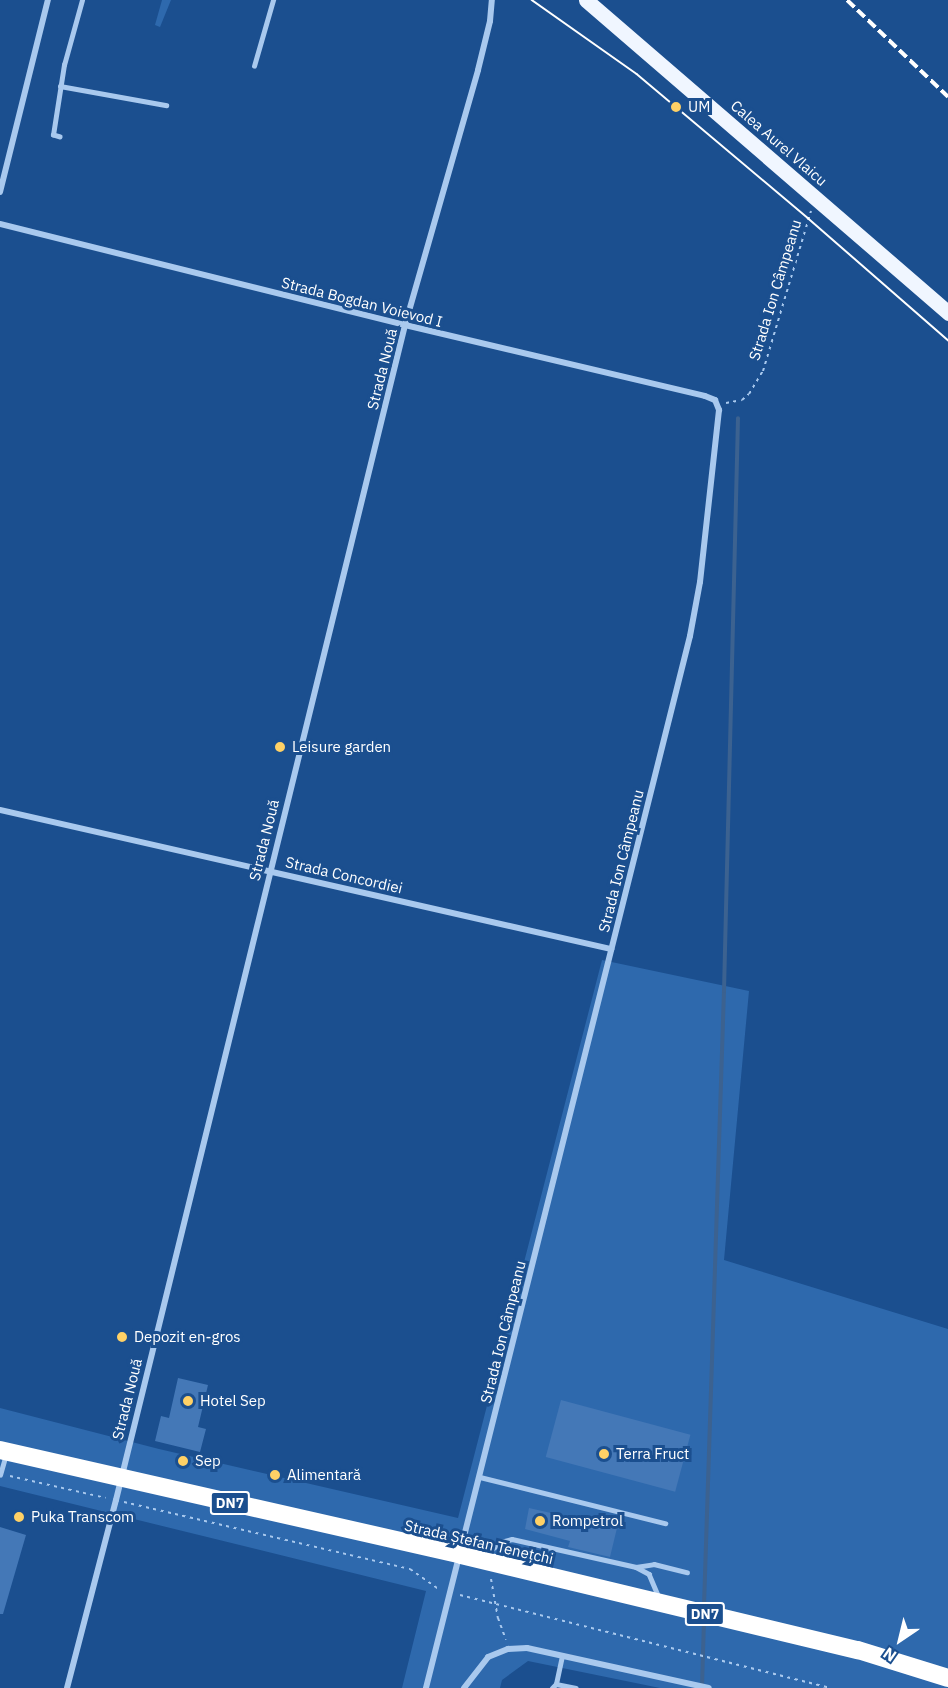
<!DOCTYPE html>
<html>
<head>
<meta charset="utf-8">
<style>
  body { margin:0 }
  #map { position:relative; width:948px; height:1688px; overflow:hidden; background:#1b4f8f; font-family:"IBM Plex Sans",sans-serif }
  div>[style] { position:absolute }
  [style*='--x'] { left:calc(var(--x)*1px); top:calc(var(--y)*1px); width:calc(var(--w)*1px); rotate:calc(var(--a)*1deg) }
  .green>* { inset:0; background:#2e69ad }
  .stream>* { height:4px; margin:-2px; padding:0 2px; transform-origin:2px; border-radius:2px; background:#3c6290 }
  .building>* { inset:0; background:#4478b7; transform-origin:0 0 }
  .path>* { height:2px; margin-top:-1px; transform-origin:0; background:repeating-linear-gradient(90deg,#a9c9ee 0 3px,transparent 0 7.5px) }
  .lane>* { height:4.5px; margin:-2.25px; padding:0 2.25px; transform-origin:2.25px; border-radius:2.25px; background:#a9c9ee }
  .street>* { height:6px; margin:-3px; padding:0 3px; transform-origin:3px; border-radius:3px; background:#a9c9ee }
  .primary>* { height:15px; margin:-7.5px; padding:0 7.5px; transform-origin:7.5px; border-radius:7.5px; background:#f0f6ff }
  .highway>* { height:18px; margin:-9px; padding:0 9px; transform-origin:9px; border-radius:9px; background:#fff }
  .tram>* { height:1.5px; margin:-0.75px; padding:0 0.75px; transform-origin:0.75px; border-radius:0.75px; background:#fff }
  .rail>* { height:4px; margin-top:-2px; transform-origin:0; background:repeating-linear-gradient(90deg,#fff 0 10px,transparent 0 14.5px) }
  .dots>* { width:16px; height:16px; translate:-50% -50%; box-sizing:border-box; border:3px solid #1b4f8f; border-radius:50% }
  span { translate:-50% -50%; white-space:nowrap; text-align:center; line-height:1.15; -webkit-text-stroke:6px #1b4f8f; paint-order:stroke }
  .shield-label span { padding:2px 4px; background:#1b4f8f; border:2px solid; border-radius:4px; -webkit-text-stroke-width:0 }
  .shield-label { font-size:14px; color:#fff; font-weight:700 }
  .poi-label { font-size:15px; color:#fff }
  .left { translate:0 -50%; text-align:left }
  .street-label { font-size:15px; color:#fff }
  .north { position:absolute; left:870px; top:1610px; width:60px; height:60px; -webkit-text-stroke:4px #1b4f8f; paint-order:stroke; rotate:215deg; font-size:16px; font-weight:700; line-height:24px; text-align:center; color:#fff }
  .north::after { content:''; display:block; margin:auto; width:21px; height:27px; background:#fff; clip-path:polygon(50% 0,100% 100%,50% 72%,0 100%) }
</style>
</head>
<body>
<div id="map">
  <div class="green">
    <div style="clip-path:polygon(162px 0,171px 0,160px 27px,155px 25px)"></div>
    <div style="clip-path:polygon(602px 960px,749px 991px,724px 1260px,948px 1329px,948px 1688px,660px 1688px,528px 1661px,502px 1680px,500px 1688px,402px 1688px,426px 1591px,0 1486px,0 1408px,159px 1449px,458px 1518px)"></div>
  </div>
  <div class="stream">
    <div style="--x:704;--y:1606;--w:615;--a:-88.14"></div>
    <div style="--x:724;--y:991;--w:573;--a:-88.6"></div>
    <div style="--x:702;--y:1687;--w:67;--a:-88.3"></div>
  </div>
  <div class="building">
    <div style="clip-path:polygon(178px 1378px,208px 1385px,198px 1427px,206px 1429px,200px 1452px,155px 1441px,161px 1416px,169px 1418px)"></div>
    <div style="left:561px;top:1400px;width:134px;height:59px;rotate:15deg"></div>
    <div style="clip-path:polygon(529px 1508px,617px 1528px,610px 1557px,568px 1547px,570px 1541px,525px 1529px)"></div>
    <div style="clip-path:polygon(0 1527px,26px 1535px,3px 1614px,0 1614px)"></div>
  </div>
  <div class="path">
    <div style="--x:726;--y:403;--w:16;--a:-11"></div>
    <div style="--x:742;--y:400;--w:9;--a:-41"></div>
    <div style="--x:749;--y:394;--w:27;--a:-59"></div>
    <div style="--x:763;--y:371;--w:167;--a:-73.3"></div>
    <div style="--x:10;--y:1476;--w:98;--a:12.9"></div>
    <div style="--x:124;--y:1502;--w:294;--a:13.2"></div>
    <div style="--x:410;--y:1569;--w:37;--a:35"></div>
    <div style="--x:491;--y:1579;--w:40;--a:80"></div>
    <div style="--x:498;--y:1618;--w:23;--a:70"></div>
    <div style="--x:460;--y:1595;--w:382;--a:14.1"></div>
  </div>
  <div class="lane">
    <div style="--x:254;--y:66;--w:69;--a:-73.9"></div>
    <div style="--x:60;--y:86;--w:108;--a:10.2"></div>
    <div style="--x:60;--y:137;--w:7;--a:-164"></div>
    <div style="--x:53;--y:135;--w:71;--a:-81.1"></div>
    <div style="--x:64;--y:65;--w:67;--a:-74.5"></div>
    <div style="--x:0;--y:1475;--w:19;--a:-74"></div>
    <div style="--x:480;--y:1477;--w:191;--a:14"></div>
    <div style="--x:486;--y:1554;--w:19;--a:-39"></div>
    <div style="--x:501;--y:1542;--w:11;--a:-15"></div>
    <div style="--x:512;--y:1539;--w:127;--a:12.7"></div>
    <div style="--x:636;--y:1567;--w:15;--a:28"></div>
    <div style="--x:649;--y:1574;--w:25;--a:67"></div>
    <div style="--x:636;--y:1567;--w:18;--a:-9"></div>
    <div style="--x:654;--y:1564;--w:34;--a:14"></div>
    <div style="--x:556;--y:1684;--w:20;--a:11"></div>
    <div style="--x:552;--y:1688;--w:6;--a:-45"></div>
    <div style="--x:556;--y:1684;--w:29;--a:-78"></div>
  </div>
  <div class="street">
    <div style="--x:0;--y:192;--w:198;--a:-76"></div>
    <div style="--x:0;--y:224;--w:417;--a:14"></div>
    <div style="--x:405;--y:325;--w:308;--a:13.3"></div>
    <div style="--x:705;--y:396;--w:11;--a:22"></div>
    <div style="--x:715;--y:400;--w:11;--a:68"></div>
    <div style="--x:719;--y:410;--w:173;--a:96.3"></div>
    <div style="--x:700;--y:582;--w:55;--a:100.5"></div>
    <div style="--x:690;--y:636;--w:1085;--a:104.09"></div>
    <div style="--x:0;--y:810;--w:627;--a:12.82"></div>
    <div style="--x:67;--y:1688;--w:194;--a:-75.4"></div>
    <div style="--x:116;--y:1500;--w:1210;--a:-76.18"></div>
    <div style="--x:405;--y:325;--w:265;--a:-74"></div>
    <div style="--x:478;--y:70;--w:50;--a:-76.2"></div>
    <div style="--x:490;--y:21;--w:21;--a:-85"></div>
    <div style="--x:464;--y:1688;--w:39;--a:-52"></div>
    <div style="--x:488;--y:1657;--w:22;--a:-22"></div>
    <div style="--x:508;--y:1649;--w:19;--a:-3"></div>
    <div style="--x:527;--y:1648;--w:186;--a:12.4"></div>
  </div>
  <div class="primary">
    <div style="--x:586;--y:0;--w:479;--a:40.8"></div>
  </div>
  <div class="highway">
    <div style="--x:0;--y:1450;--w:473;--a:12.8"></div>
    <div style="--x:461;--y:1555;--w:408;--a:13.5"></div>
    <div style="--x:858;--y:1650;--w:94;--a:17.3"></div>
  </div>
  <div class="tram">
    <div style="--x:532;--y:0;--w:128;--a:35.2"></div>
    <div style="--x:637;--y:74;--w:224;--a:40.1"></div>
    <div style="--x:808;--y:218;--w:186;--a:41.1"></div>
  </div>
  <div class="rail">
    <div style="--x:847;--y:0;--w:140;--a:43.8"></div>
  </div>
  <div class="dots">
    <div style="left:676px;top:107px;background:#ffd166"></div>
    <div style="left:280px;top:747px;background:#ffd166"></div>
    <div style="left:122px;top:1337px;background:#ffd166"></div>
    <div style="left:188px;top:1401px;background:#ffd166"></div>
    <div style="left:604px;top:1454px;background:#ffd166"></div>
    <div style="left:183px;top:1461px;background:#ffd166"></div>
    <div style="left:275px;top:1475px;background:#ffd166"></div>
    <div style="left:19px;top:1517px;background:#ffd166"></div>
    <div style="left:540px;top:1521px;background:#ffd166"></div>
  </div>
  <div class="shield-label">
    <span style="left:230px;top:1503px">DN7</span>
    <span style="left:705px;top:1614px">DN7</span>
  </div>
  <div class="poi-label">
    <span class="left" style="left:688px;top:107px">UM</span>
    <span class="left" style="left:292px;top:747px">Leisure garden</span>
    <span class="left" style="left:134px;top:1337px">Depozit en-gros</span>
    <span class="left" style="left:200px;top:1401px">Hotel Sep</span>
    <span class="left" style="left:616px;top:1454px">Terra Fruct</span>
    <span class="left" style="left:195px;top:1461px">Sep</span>
    <span class="left" style="left:287px;top:1475px">Alimentară</span>
    <span class="left" style="left:31px;top:1517px">Puka Transcom</span>
    <span class="left" style="left:552px;top:1521px">Rompetrol</span>
  </div>
  <div class="street-label">
    <span style="left:779px;top:143px;rotate:41deg">Calea Aurel Vlaicu</span>
    <span style="left:775px;top:290px;rotate:-73deg">Strada Ion Câmpeanu</span>
    <span style="left:362px;top:302px;rotate:14deg">Strada Bogdan Voievod I</span>
    <span style="left:382px;top:369px;rotate:-76deg">Strada Nouă</span>
    <span style="left:264px;top:840px;rotate:-76deg">Strada Nouă</span>
    <span style="left:621px;top:861px;rotate:-76deg">Strada Ion Câmpeanu</span>
    <span style="left:344px;top:875px;rotate:13deg">Strada Concordiei</span>
    <span style="left:503px;top:1332px;rotate:-76deg">Strada Ion Câmpeanu</span>
    <span style="left:127px;top:1399px;rotate:-76deg">Strada Nouă</span>
    <span style="left:479px;top:1542px;rotate:13deg">Strada Ștefan Tenețchi</span>
  </div>
  <div class="north">N</div>
</div>
</body>
</html>
